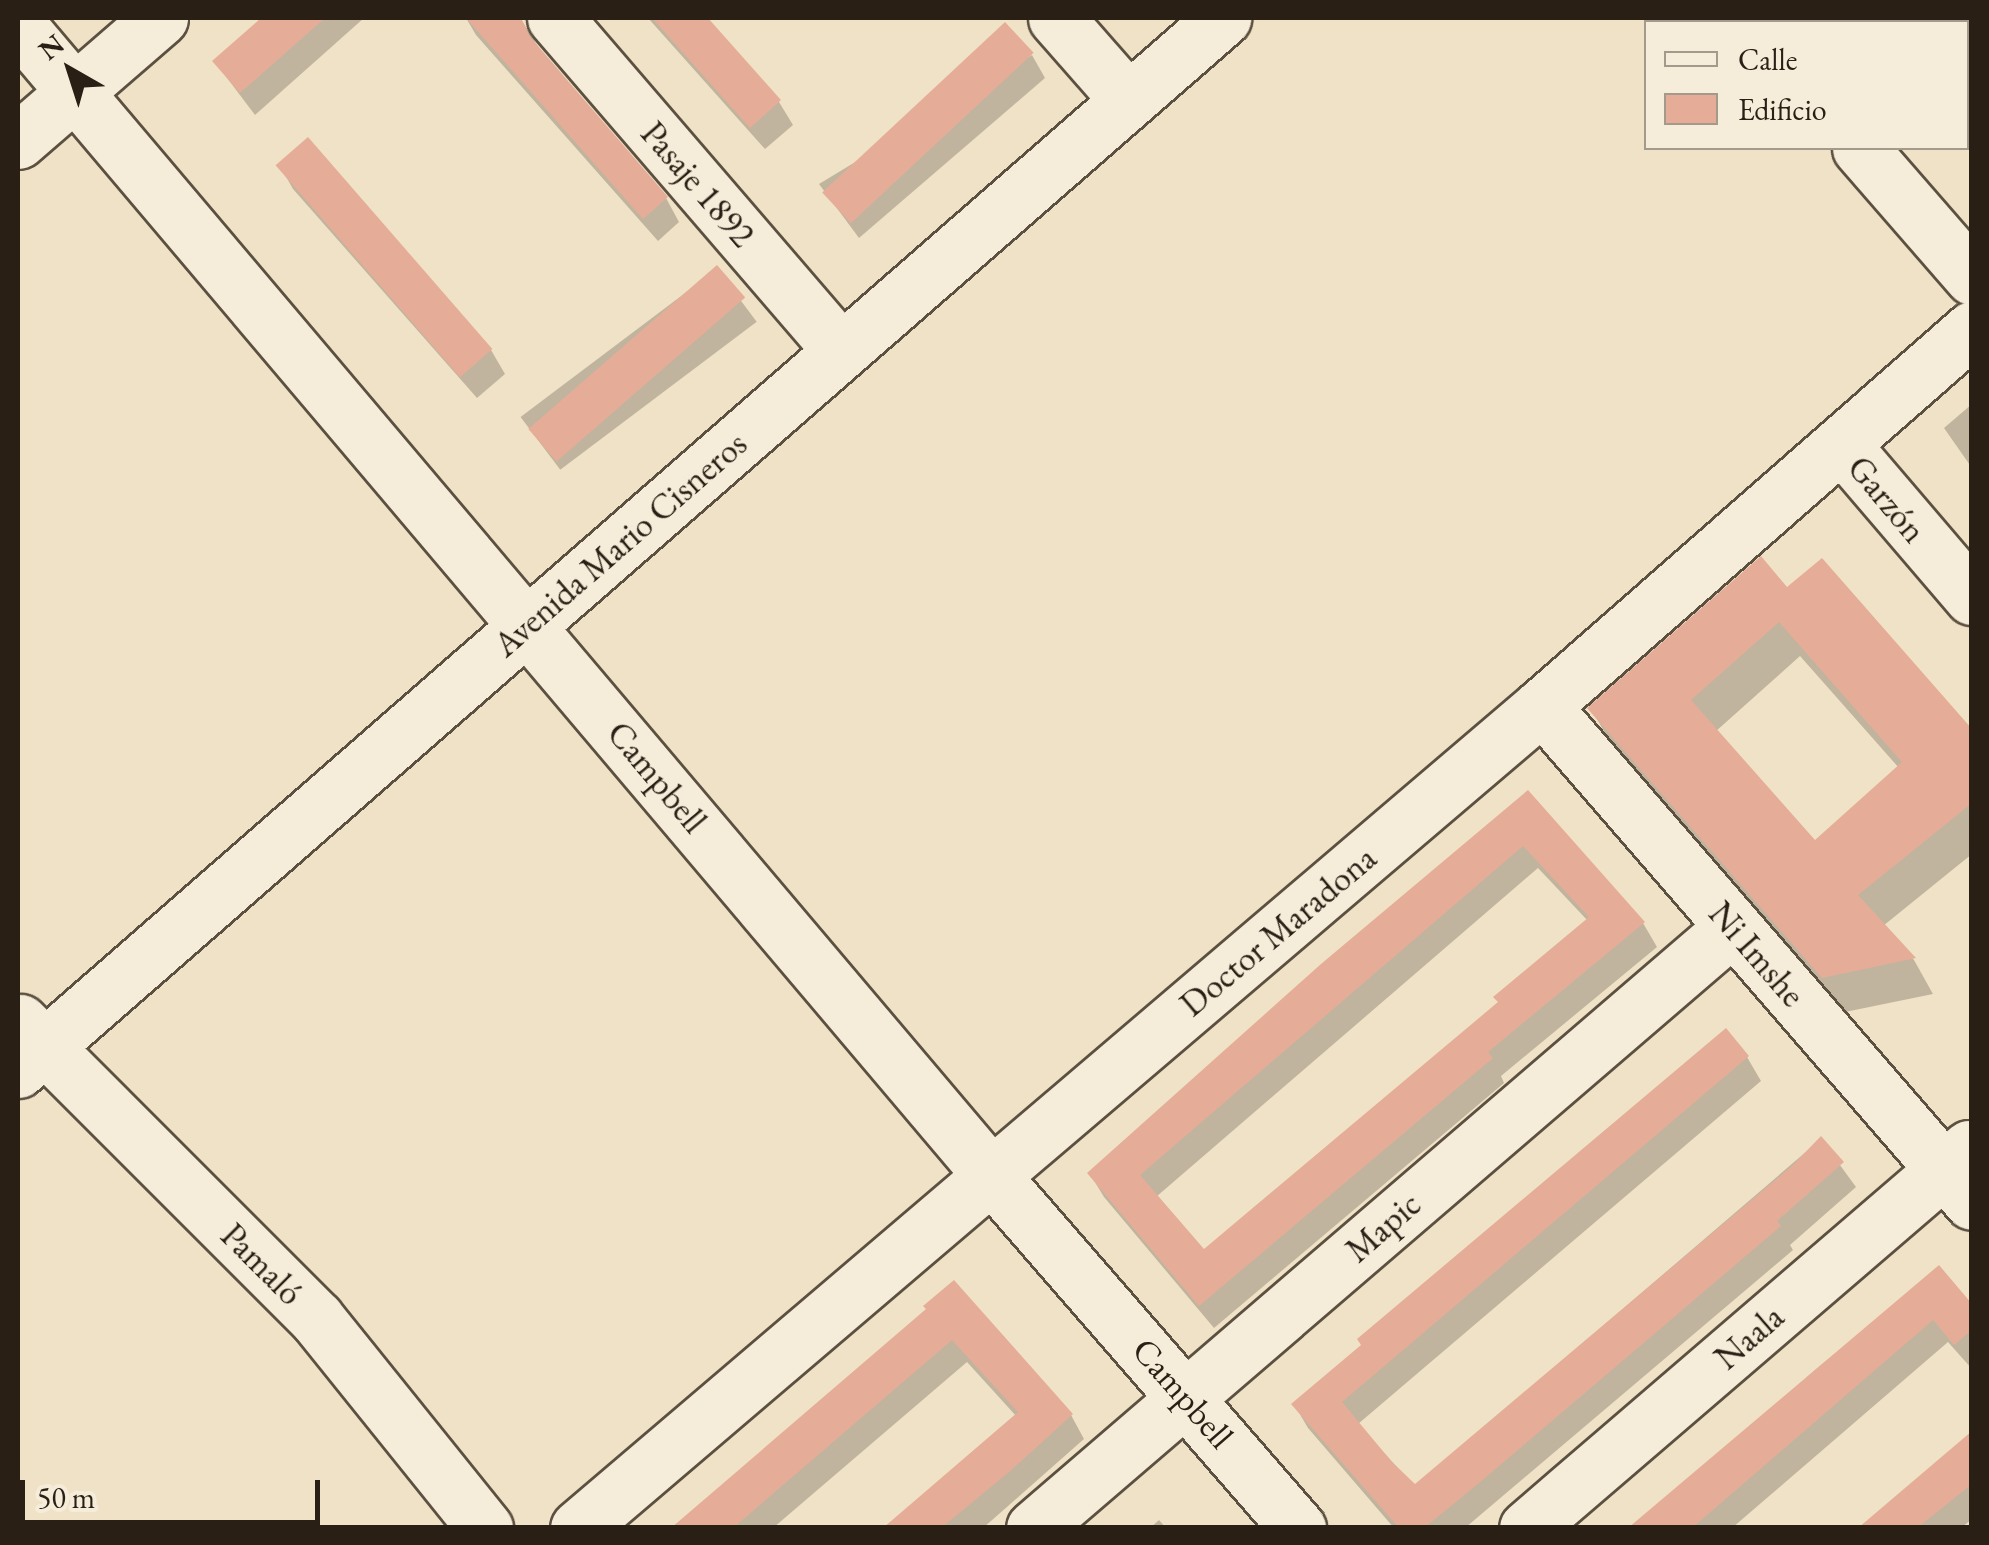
<!DOCTYPE html>
<html>
<head>
<meta charset="utf-8">
<style>
  body { margin:0 }
  #map { position:relative; width:1989px; height:1545px; overflow:hidden; background:#f0e2c6; font-family:"EB Garamond",serif }
  div>[style] { position:absolute }
  [style*='--x'] { left:calc(var(--x)*1px); top:calc(var(--y)*1px); width:calc(var(--w)*1px); rotate:calc(var(--a)*1deg) }
  .shadow>* { inset:0; background:#0003; transform-origin:0 0 }
  .building>* { inset:0; background:#e5ad97; transform-origin:0 0 }
  .roads { filter:drop-shadow(2px 0 #5c5040) drop-shadow(-2px 0 #5c5040) drop-shadow(0 2px #5c5040) drop-shadow(0 -2px #5c5040) }
  .minor>* { height:55px; margin:-27.5px; padding:0 27.5px; transform-origin:27.5px; border-radius:27.5px; background:#f5ecda }
  span { translate:-50% -50%; white-space:nowrap; text-align:center; line-height:1.15; -webkit-text-stroke:8px #f5ecda; paint-order:stroke }
  .street-label { font-size:35px; color:#2a1f14 }
  .frame { position:absolute; inset:0; border:20px solid #2a1f14; pointer-events:none }
  .legend { position:absolute; left:1644px; top:20px; width:325px; height:130px; box-sizing:border-box; background:#f5ecda; border:2px solid #a49a8b; margin:0; padding:12px 18px; list-style:none; font-size:30px; color:#2a1f14 }
  .legend li { display:flex; align-items:center; gap:20px; height:50px }
  .legend b { width:50px; border:2px solid #a49a8b }
  .north { position:absolute; left:20px; top:20px; width:100px; height:100px; -webkit-text-stroke:8px #f5ecda; paint-order:stroke; rotate:321deg; font-size:28px; font-weight:700; line-height:40px; text-align:center; color:#2a1f14 }
  .north::after { content:''; display:block; margin:auto; width:35px; height:45px; background:#2a1f14; clip-path:polygon(50% 0,100% 100%,50% 72%,0 100%) }
  .scale { position:absolute; left:20px; top:1480px; width:300px; height:45px; box-sizing:border-box; border:5px solid #2a1f14; border-top:0; padding-left:12px; font-size:30px; line-height:35px; white-space:nowrap; color:#2a1f14; -webkit-text-stroke:8px #f5ecda; paint-order:stroke }
</style>
</head>
<body>
<div id="map">
  <div class="shadow">
    <div style="clip-path:polygon(264px 18px,364px 18px,255px 115px,215px 62px)"></div>
    <div style="clip-path:polygon(466px 18px,520px 18px,537px 45px,666px 198px,679px 222px,658px 241px,476px 35px)"></div>
    <div style="clip-path:polygon(648px 18px,705px 18px,779px 102px,793px 125px,765px 149px)"></div>
    <div style="clip-path:polygon(1032px 55px,1045px 78px,859px 238px,819px 184px)"></div>
    <div style="clip-path:polygon(280px 166px,491px 350px,505px 374px,477px 398px,293px 189px)"></div>
    <div style="left:717px;top:269px;width:66px;height:246px;rotate:53deg"></div>
    <div style="clip-path:polygon(1972px 404px,1972px 468px,1944px 428px)"></div>
    <div style="clip-path:polygon(evenodd,1787px 590px,1972px 733px,1972px 854px,1883px 926px,1914px 960px,1933px 994px,1845px 1012px,1611px 744px,1591px 708px,1787px 590px,1800px 656px,1899px 768px,1814px 843px,1715px 732px,1800px 656px)"></div>
    <div style="clip-path:polygon(evenodd,1528px 793px,1643px 923px,1657px 947px,1501px 1076px,1504px 1083px,1214px 1328px,1104px 1197px,1090px 1174px,1528px 793px,1538px 868px,1588px 921px,1500px 1003px,1204px 1253px,1156px 1197px,1538px 868px)"></div>
    <div style="clip-path:polygon(1747px 1057px,1761px 1081px,1358px 1424px,1415px 1487px,1821px 1139px,1856px 1187px,1790px 1245px,1793px 1250px,1465px 1528px,1394px 1528px,1308px 1428px,1294px 1404px)"></div>
    <div style="clip-path:polygon(1939px 1269px,1972px 1307px,1972px 1369px,1948px 1342px,1732px 1528px,1636px 1528px,1815px 1370px)"></div>
    <div style="clip-path:polygon(929px 1310px,1071px 1415px,1084px 1439px,983px 1528px,888px 1528px,1017px 1417px,967px 1362px,773px 1528px,676px 1528px)"></div>
    <div style="clip-path:polygon(1972px 1435px,1972px 1519px,1961px 1528px,1864px 1528px)"></div>
    <div style="clip-path:polygon(1159px 1520px,1166px 1528px,1150px 1528px)"></div>
  </div>
  <div class="building">
    <div style="clip-path:polygon(261px 18px,325px 18px,240px 93px,212px 61px)"></div>
    <div style="clip-path:polygon(466px 18px,521px 18px,531px 38px,668px 197px,643px 219px)"></div>
    <div style="clip-path:polygon(652px 18px,708px 18px,781px 100px,750px 128px)"></div>
    <div style="left:1005px;top:22px;width:42px;height:250px;rotate:47deg"></div>
    <div style="left:308px;top:137px;width:281px;height:43px;rotate:49deg"></div>
    <div style="left:717px;top:265px;width:43px;height:250px;rotate:49deg"></div>
    <div style="clip-path:polygon(evenodd,1761px 556px,1787px 587px,1822px 558px,1972px 729px,1972px 803px,1858px 895px,1916px 958px,1822px 978px,1587px 708px,1761px 556px,1779px 622px,1902px 762px,1815px 840px,1691px 700px,1779px 622px)"></div>
    <div style="clip-path:polygon(evenodd,1528px 790px,1645px 922px,1488px 1052px,1493px 1058px,1199px 1306px,1087px 1173px,1321px 964px,1528px 790px,1523px 846px,1589px 917px,1493px 997px,1498px 1002px,1204px 1249px,1140px 1175px,1523px 846px)"></div>
    <div style="clip-path:polygon(1726px 1028px,1749px 1056px,1342px 1402px,1392px 1462px,1415px 1484px,1793px 1165px,1821px 1136px,1844px 1162px,1777px 1221px,1781px 1226px,1479px 1483px,1424px 1528px,1399px 1528px,1291px 1404px,1361px 1345px,1357px 1339px)"></div>
    <div style="clip-path:polygon(1939px 1265px,1972px 1304px,1972px 1330px,1954px 1345px,1933px 1320px,1692px 1528px,1628px 1528px)"></div>
    <div style="clip-path:polygon(954px 1280px,1073px 1414px,1009px 1472px,941px 1528px,883px 1528px,1018px 1412px,952px 1340px,733px 1528px,671px 1528px,926px 1309px,923px 1306px)"></div>
    <div style="clip-path:polygon(1972px 1431px,1972px 1484px,1917px 1528px,1858px 1528px)"></div>
  </div>
  <div class="roads">
    <div class="minor">
      <div style="--x:555;--y:18;--w:438;--a:49.3"></div>
      <div style="--x:1056;--y:18;--w:109;--a:48.7"></div>
      <div style="--x:1748;--y:18;--w:6;--a:45"></div>
      <div style="--x:18;--y:25;--w:1506;--a:49.77"></div>
      <div style="--x:991;--y:1175;--w:468;--a:49"></div>
      <div style="--x:18;--y:141;--w:188;--a:-40.9"></div>
      <div style="--x:1860;--y:148;--w:171;--a:49"></div>
      <div style="--x:1842;--y:445;--w:200;--a:49.5"></div>
      <div style="--x:1542;--y:706;--w:656;--a:49.08"></div>
      <div style="--x:20;--y:1022;--w:419;--a:45"></div>
      <div style="--x:316;--y:1318;--w:270;--a:51.2"></div>
      <div style="--x:18;--y:1070;--w:1600;--a:-41.12"></div>
      <div style="--x:578;--y:1528;--w:1267;--a:-40.45"></div>
      <div style="--x:1542;--y:706;--w:572;--a:-41.24"></div>
      <div style="--x:1034;--y:1528;--w:922;--a:-40.69"></div>
      <div style="--x:1527;--y:1528;--w:583;--a:-40.69"></div>
    </div>
  </div>
  <div class="street-label">
    <span style="left:698px;top:184px;rotate:49deg">Pasaje 1892</span>
    <span style="left:1887px;top:499px;rotate:50deg">Garzón</span>
    <span style="left:620px;top:544px;rotate:-41deg">Avenida Mario Cisneros</span>
    <span style="left:657px;top:777px;rotate:50deg">Campbell</span>
    <span style="left:1278px;top:931px;rotate:-40deg">Doctor Maradona</span>
    <span style="left:1757px;top:954px;rotate:49deg">Ni Imshe</span>
    <span style="left:1383px;top:1227px;rotate:-41deg">Mapic</span>
    <span style="left:262px;top:1264px;rotate:45deg">Pamaló</span>
    <span style="left:1749px;top:1337px;rotate:-41deg">Naala</span>
    <span style="left:1183px;top:1393px;rotate:49deg">Campbell</span>
  </div>
  <div class="frame"></div>
  <ul class="legend">
  <li><b style="height:12px;background:#f5ecda"></b>Calle</li>
  <li><b style="height:28px;background:#e5ad97"></b>Edificio</li>
  </ul>
  <div class="north">N</div>
  <div class="scale">50 m</div>
</div>
</body>
</html>
